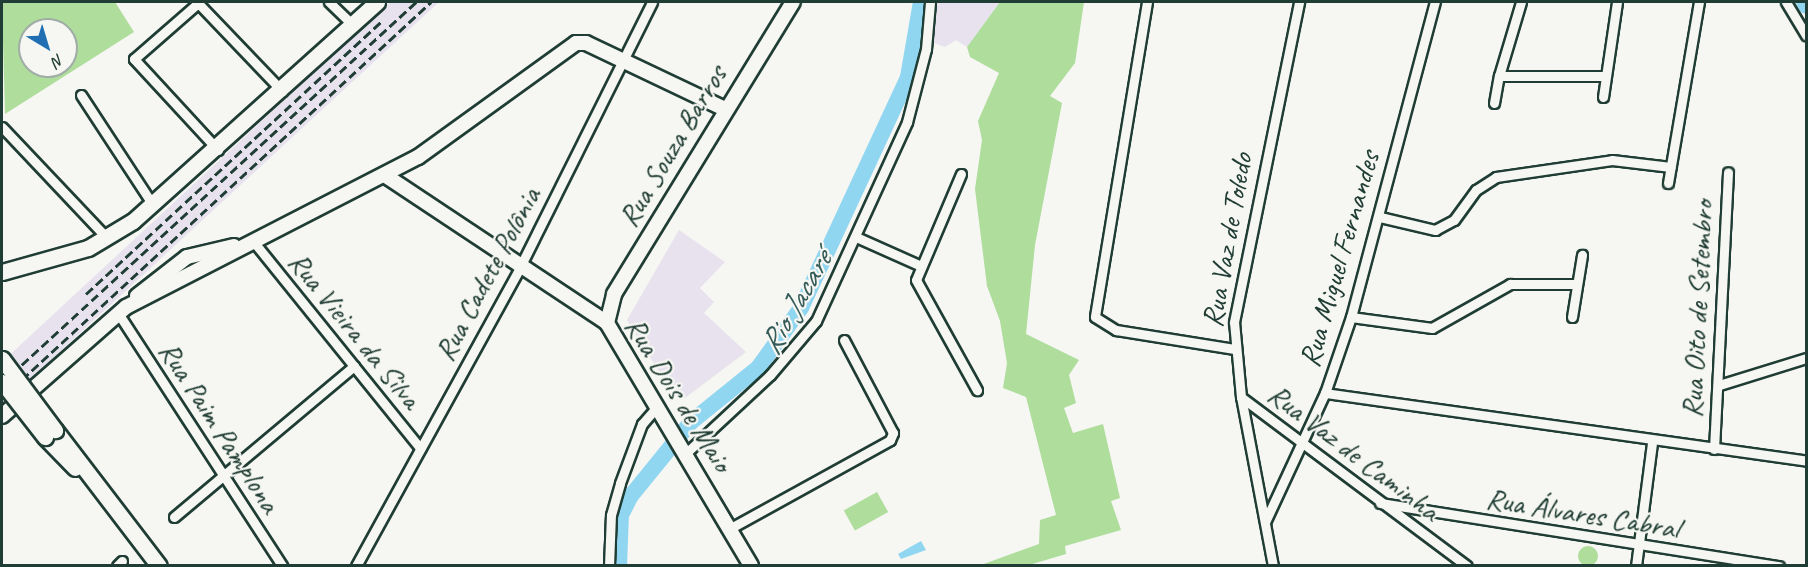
<!DOCTYPE html>
<html>
<head>
<meta charset="utf-8">
<style>
  body { margin:0 }
  #map { position:relative; width:1808px; height:567px; overflow:hidden; background:#f6f6f2; font-family:Caveat,sans-serif }
  div>[style] { position:absolute }
  [style*='--x'] { left:calc(var(--x)*1px); top:calc(var(--y)*1px); width:calc(var(--w)*1px); rotate:calc(var(--a)*1deg) }
  .built>* { inset:0; background:#e7e2ee }
  .green>* { inset:0; background:#aedd9c; transform-origin:0 0 }
  .round { border-radius:50% }
  .water>* { inset:0; background:#90d6f1 }
  .river>* { height:16px; margin:-8px; padding:0 8px; transform-origin:8px; border-radius:8px; background:#90d6f1 }
  .roads { filter:drop-shadow(2px 0 #1f3d34) drop-shadow(-2px 0 #1f3d34) drop-shadow(0 2px #1f3d34) drop-shadow(0 -2px #1f3d34) }
  .street>* { height:9px; margin:-4.5px; padding:0 4.5px; transform-origin:4.5px; border-radius:4.5px; background:#f6f6f2 }
  .secondary>* { height:14px; margin:-7px; padding:0 7px; transform-origin:7px; border-radius:7px; background:#f6f6f2 }
  .primary>* { height:15px; margin:-7.5px; padding:0 7.5px; transform-origin:7.5px; border-radius:7.5px; background:#f6f6f2 }
  .rail>* { height:3px; margin-top:-1.5px; transform-origin:0; background:repeating-linear-gradient(90deg,#1f3d34 0 9px,transparent 0 13.5px) }
  .bridges { filter:drop-shadow(2px 0 #1f3d34) drop-shadow(-2px 0 #1f3d34) drop-shadow(0 2px #1f3d34) drop-shadow(0 -2px #1f3d34) }
  .primary-bridge>* { height:15px; margin:-7.5px; padding:0 7.5px; transform-origin:7.5px; border-radius:7.5px; background:#f6f6f2 }
  span { translate:-50% -50%; white-space:nowrap; text-align:center; line-height:1.15; -webkit-text-stroke:4.5px #f6f6f2; paint-order:stroke }
  .street-label { font-size:30px; color:#1f3d34 }
  .water-label { font-size:32px; color:#365c5a; font-style:italic }
  .frame { position:absolute; inset:0; border:3px solid #1f3d34; pointer-events:none }
  .north { position:absolute; left:18px; top:18px; width:60px; height:60px; box-sizing:border-box; background:#f6f6f2; border:2px solid #a0aca6; border-radius:50%; rotate:142deg; font-size:16px; font-weight:700; line-height:24px; text-align:center; color:#1f3d34 }
  .north::after { content:''; display:block; margin:auto; width:21px; height:27px; background:#1f6fb2; clip-path:polygon(50% 0,100% 100%,50% 72%,0 100%) }
</style>
</head>
<body>
<div id="map">
  <div class="built">
    <div style="clip-path:polygon(390px 2px,439px 2px,2px 405px,2px 362px)"></div>
    <div style="clip-path:polygon(932px 2px,1000px 2px,967px 47px,956px 40px,945px 47px,934px 43px,930px 32px)"></div>
    <div style="clip-path:polygon(679px 230px,725px 262px,700px 288px,714px 302px,704px 313px,746px 352px,685px 398px,673px 394px,627px 320px)"></div>
  </div>
  <div class="green">
    <div style="clip-path:polygon(evenodd,2px 2px,115px 2px,134px 32px,5px 114px,2px 2px,30px 30px,66px 30px,66px 66px,30px 66px,30px 30px)"></div>
    <div style="clip-path:polygon(1000px 2px,1084px 2px,1075px 63px,1050px 96px,1062px 103px,1035px 245px,1026px 334px,1079px 360px,1069px 375px,1076px 403px,1064px 408px,1073px 433px,1103px 424px,1120px 498px,1111px 501px,1121px 530px,1065px 546px,1066px 554px,1029px 565px,981px 565px,1039px 544px,1040px 520px,1056px 515px,1026px 397px,1003px 388px,1007px 363px,1000px 321px,987px 286px,975px 189px,982px 140px,978px 121px,999px 73px,970px 57px,967px 47px)"></div>
    <div style="left:877px;top:492px;width:23px;height:38px;rotate:61deg"></div>
    <div class="round" style="left:1578px;top:546px;width:20px;height:20px"></div>
  </div>
  <div class="water">
    <div style="clip-path:polygon(921px 541px,926px 550px,901px 559px,898px 554px)"></div>
  </div>
  <div class="river">
    <div style="--x:1804;--y:2;--w:4;--a:63"></div>
    <div style="--x:619;--y:566;--w:51;--a:-87.8"></div>
    <div style="--x:621;--y:515;--w:20;--a:-63"></div>
    <div style="--x:630;--y:497;--w:97;--a:-50.9"></div>
    <div style="--x:691;--y:422;--w:86;--a:-38.9"></div>
    <div style="--x:758;--y:368;--w:74;--a:-54.4"></div>
    <div style="--x:801;--y:308;--w:255;--a:-65.1"></div>
    <div style="--x:908;--y:77;--w:76;--a:-80.2"></div>
  </div>
  <div class="roads">
    <div class="street">
      <div style="--x:329;--y:2;--w:33;--a:44"></div>
      <div style="--x:1147;--y:2;--w:319;--a:99.4"></div>
      <div style="--x:1095;--y:317;--w:25;--a:32"></div>
      <div style="--x:1116;--y:330;--w:120;--a:9.1"></div>
      <div style="--x:1521;--y:2;--w:77;--a:106.6"></div>
      <div style="--x:1499;--y:76;--w:106;--a:0"></div>
      <div style="--x:1786;--y:2;--w:39;--a:59"></div>
      <div style="--x:81;--y:95;--w:131;--a:56.8"></div>
      <div style="--x:1603;--y:97;--w:96;--a:-81.6"></div>
      <div style="--x:1494;--y:103;--w:27;--a:-80"></div>
      <div style="--x:2;--y:127;--w:153;--a:46.6"></div>
      <div style="--x:218;--y:150;--w:124;--a:-132.7"></div>
      <div style="--x:134;--y:59;--w:85;--a:-41.2"></div>
      <div style="--x:198;--y:3;--w:122;--a:46.3"></div>
      <div style="--x:961;--y:174;--w:115;--a:113"></div>
      <div style="--x:916;--y:280;--w:126;--a:61"></div>
      <div style="--x:1668;--y:183;--w:184;--a:-80.3"></div>
      <div style="--x:1380;--y:217;--w:57;--a:13.3"></div>
      <div style="--x:1435;--y:230;--w:21;--a:-28"></div>
      <div style="--x:1454;--y:220;--w:37;--a:-54"></div>
      <div style="--x:1476;--y:190;--w:24;--a:-33"></div>
      <div style="--x:1496;--y:177;--w:117;--a:-8.3"></div>
      <div style="--x:1612;--y:160;--w:59;--a:6.8"></div>
      <div style="--x:856;--y:237;--w:69;--a:24"></div>
      <div style="--x:253;--y:241;--w:266;--a:51.1"></div>
      <div style="--x:118;--y:313;--w:302;--a:57"></div>
      <div style="--x:1351;--y:317;--w:82;--a:7.7"></div>
      <div style="--x:1432;--y:328;--w:90;--a:-29.4"></div>
      <div style="--x:1510;--y:284;--w:67;--a:0"></div>
      <div style="--x:1572;--y:317;--w:63;--a:-80.8"></div>
      <div style="--x:1719;--y:385;--w:91;--a:-17.2"></div>
      <div style="--x:1325;--y:393;--w:486;--a:8"></div>
      <div style="--x:1241;--y:397;--w:282;--a:36.8"></div>
      <div style="--x:1714;--y:449;--w:277;--a:-87.1"></div>
      <div style="--x:685;--y:454;--w:116;--a:-42.9"></div>
      <div style="--x:770;--y:375;--w:71;--a:-49.6"></div>
      <div style="--x:816;--y:321;--w:219;--a:-65.4"></div>
      <div style="--x:907;--y:122;--w:75;--a:-75.4"></div>
      <div style="--x:926;--y:49;--w:47;--a:-85.1"></div>
      <div style="--x:1380;--y:503;--w:404;--a:9"></div>
      <div style="--x:174;--y:517;--w:235;--a:-40"></div>
      <div style="--x:1265;--y:522;--w:142;--a:-65.1"></div>
      <div style="--x:1325;--y:393;--w:80;--a:-71.1"></div>
      <div style="--x:1351;--y:317;--w:326;--a:-75.1"></div>
      <div style="--x:729;--y:529;--w:184;--a:-28.9"></div>
      <div style="--x:890;--y:440;--w:8;--a:-67"></div>
      <div style="--x:893;--y:433;--w:105;--a:-117.8"></div>
      <div style="--x:117;--y:566;--w:7;--a:-45"></div>
      <div style="--x:356;--y:566;--w:339;--a:-61.2"></div>
      <div style="--x:519;--y:269;--w:298;--a:-63.5"></div>
      <div style="--x:609;--y:566;--w:51;--a:-87.8"></div>
      <div style="--x:611;--y:515;--w:33;--a:-74"></div>
      <div style="--x:620;--y:483;--w:63;--a:-69.6"></div>
      <div style="--x:642;--y:424;--w:23;--a:-49"></div>
      <div style="--x:1273;--y:566;--w:172;--a:-100.7"></div>
      <div style="--x:1241;--y:397;--w:75;--a:-95.3"></div>
      <div style="--x:1234;--y:322;--w:327;--a:-78.5"></div>
      <div style="--x:1636;--y:566;--w:124;--a:-82.6"></div>
    </div>
    <div class="secondary">
      <div style="--x:386;--y:176;--w:265;--a:33.6"></div>
      <div style="--x:607;--y:323;--w:282;--a:59.3"></div>
      <div style="--x:137;--y:296;--w:63;--a:-38"></div>
      <div style="--x:187;--y:257;--w:48;--a:-13.2"></div>
      <div style="--x:607;--y:323;--w:30;--a:-76"></div>
      <div style="--x:614;--y:294;--w:342;--a:-58.5"></div>
      <div style="--x:2;--y:416;--w:165;--a:-41.3"></div>
      <div style="--x:126;--y:307;--w:328;--a:-27.2"></div>
      <div style="--x:418;--y:157;--w:195;--a:-35.8"></div>
      <div style="--x:576;--y:43;--w:10;--a:0"></div>
      <div style="--x:586;--y:43;--w:154;--a:25.4"></div>
    </div>
    <div class="primary">
      <div style="--x:2;--y:272;--w:89;--a:-15.6"></div>
      <div style="--x:88;--y:248;--w:52;--a:-31"></div>
      <div style="--x:133;--y:221;--w:328;--a:-41.9"></div>
      <div style="--x:55;--y:430;--w:171;--a:52.6"></div>
      <div style="--x:45;--y:437;--w:43;--a:45.9"></div>
    </div>
  </div>
  <div class="rail">
    <div style="--x:86;--y:294;--w:401;--a:-42.7"></div>
    <div style="--x:2;--y:383;--w:563;--a:-42.62"></div>
    <div style="--x:2;--y:398;--w:584;--a:-42.71"></div>
  </div>
  <div class="bridges">
    <div class="primary-bridge">
      <div style="--x:2;--y:359;--w:89;--a:53.3"></div>
      <div style="--x:2;--y:382;--w:70;--a:52"></div>
    </div>
  </div>
  <div class="street-label">
    <span style="left:672px;top:146px;rotate:-59deg">Rua Souza Barros</span>
    <span style="left:1227px;top:240px;rotate:-80deg">Rua Vaz de Toledo</span>
    <span style="left:1339px;top:259px;rotate:-74deg">Rua Miguel Fernandes</span>
    <span style="left:487px;top:274px;rotate:-62deg">Rua Cadete Polônia</span>
    <span style="left:1697px;top:309px;rotate:-87deg">Rua Oito de Setembro</span>
    <span style="left:355px;top:330px;rotate:51deg">Rua Vieira da Silva</span>
    <span style="left:679px;top:394px;rotate:58deg">Rua Dois de Maio</span>
    <span style="left:220px;top:427px;rotate:57deg">Rua Paim Pamplona</span>
    <span style="left:1354px;top:452px;rotate:37deg">Rua Vaz de Caminha</span>
    <span style="left:1583px;top:513px;rotate:9deg">Rua Álvares Cabral</span>
  </div>
  <div class="water-label">
    <span style="left:796px;top:303px;rotate:-60deg">Rio Jacaré</span>
  </div>
  <div class="frame"></div>
  <div class="north">N</div>
</div>
</body>
</html>
